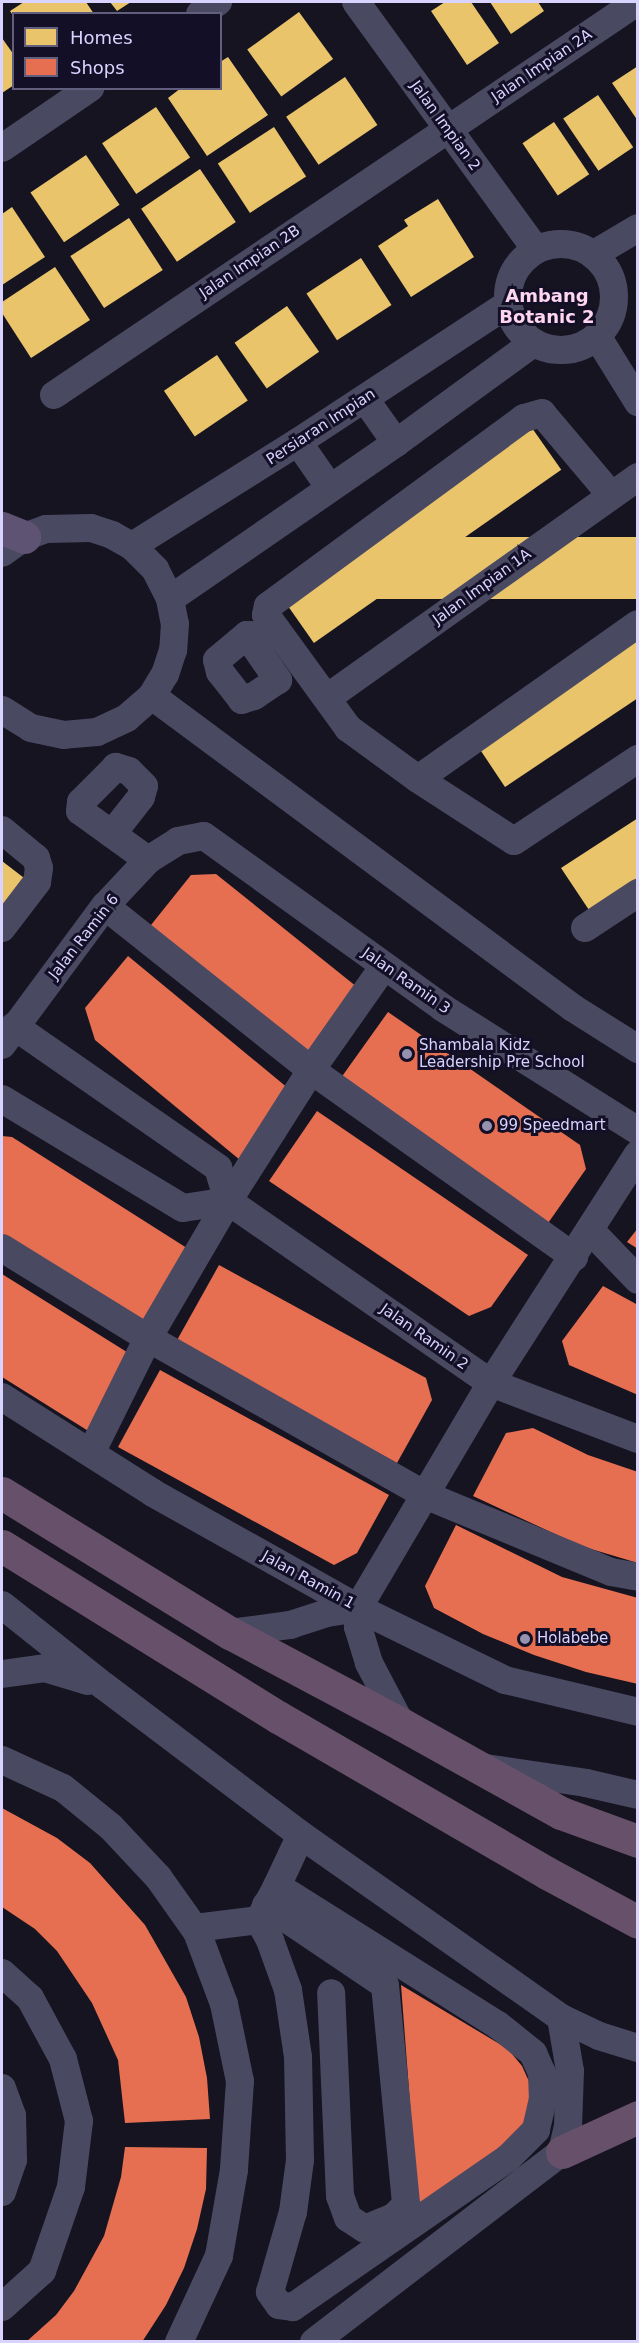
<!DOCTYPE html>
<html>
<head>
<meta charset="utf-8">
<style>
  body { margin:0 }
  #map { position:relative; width:639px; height:2343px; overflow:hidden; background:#161421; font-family:"DejaVu Sans",sans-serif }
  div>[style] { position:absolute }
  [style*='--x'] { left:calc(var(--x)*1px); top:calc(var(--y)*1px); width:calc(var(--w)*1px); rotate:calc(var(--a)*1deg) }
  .homes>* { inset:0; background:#e9c46a; transform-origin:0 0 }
  .shops>* { inset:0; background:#e76f51 }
  .minor>* { height:28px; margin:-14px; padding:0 14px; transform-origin:14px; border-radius:14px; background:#4a4962 }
  .minor>.ring { margin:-14px; padding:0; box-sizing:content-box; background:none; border:28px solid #4a4962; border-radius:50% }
  .major>* { height:33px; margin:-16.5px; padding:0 16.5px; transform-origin:16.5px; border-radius:16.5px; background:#5e5373 }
  .highway>* { height:33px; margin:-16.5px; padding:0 16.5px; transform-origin:16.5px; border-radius:16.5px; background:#67516a }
  .dots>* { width:16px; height:16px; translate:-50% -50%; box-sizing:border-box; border:3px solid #130f26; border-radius:50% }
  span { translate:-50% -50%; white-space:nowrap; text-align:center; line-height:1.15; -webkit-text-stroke:6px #130f26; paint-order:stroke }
  .street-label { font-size:15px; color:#d9d4ff }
  .poi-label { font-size:15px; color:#d9d4ff }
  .left { translate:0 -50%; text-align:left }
  .quarter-label { font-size:18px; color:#ffd6f0; font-weight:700 }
  .frame { position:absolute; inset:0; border:3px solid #d9d4ff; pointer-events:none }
  .legend { position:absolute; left:12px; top:12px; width:210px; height:78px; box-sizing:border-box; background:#130f26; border:2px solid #625e7d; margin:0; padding:8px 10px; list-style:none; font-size:18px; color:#d9d4ff }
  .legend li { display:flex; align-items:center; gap:12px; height:30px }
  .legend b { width:30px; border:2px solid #625e7d }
</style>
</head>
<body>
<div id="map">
  <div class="homes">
    <div style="clip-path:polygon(24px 2px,86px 2px,94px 14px,14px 14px,14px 17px,10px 11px)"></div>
    <div style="clip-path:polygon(110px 2px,131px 2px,117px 11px)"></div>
    <div style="clip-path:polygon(445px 2px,471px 2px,499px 43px,467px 65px,431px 11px)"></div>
    <div style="clip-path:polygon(490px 2px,538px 2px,544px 11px,511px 34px)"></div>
    <div style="left:299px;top:12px;width:58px;height:64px;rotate:54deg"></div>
    <div style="clip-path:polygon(2px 38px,14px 55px,14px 85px,2px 93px)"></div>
    <div style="clip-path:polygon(228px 57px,268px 115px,207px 156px,168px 98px,181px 88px,220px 88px,220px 62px)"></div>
    <div style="clip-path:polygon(638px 66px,638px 121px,612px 83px)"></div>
    <div style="left:345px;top:77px;width:58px;height:71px;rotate:56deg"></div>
    <div style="left:598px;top:95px;width:63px;height:42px;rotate:56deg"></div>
    <div style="left:156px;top:107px;width:61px;height:65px;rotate:56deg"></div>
    <div style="left:554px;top:122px;width:63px;height:38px;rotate:56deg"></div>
    <div style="left:274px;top:127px;width:59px;height:67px;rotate:57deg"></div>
    <div style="left:86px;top:155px;width:60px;height:67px;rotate:56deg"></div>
    <div style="left:200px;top:169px;width:64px;height:71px;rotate:56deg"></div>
    <div style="clip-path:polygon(438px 199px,474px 257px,411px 297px,378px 246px,408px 226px,404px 220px)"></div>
    <div style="clip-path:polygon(12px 207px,45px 257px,2px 285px,2px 214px)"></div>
    <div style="left:129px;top:218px;width:62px;height:70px;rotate:57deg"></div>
    <div style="left:361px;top:258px;width:56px;height:65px;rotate:57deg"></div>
    <div style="clip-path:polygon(55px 267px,90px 320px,31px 358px,2px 313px,2px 302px)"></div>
    <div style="left:287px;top:306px;width:56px;height:64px;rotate:55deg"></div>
    <div style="left:217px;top:355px;width:55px;height:64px;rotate:56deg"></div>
    <div style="left:532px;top:428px;width:51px;height:302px;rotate:55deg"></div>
    <div style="left:638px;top:537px;width:62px;height:293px;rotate:90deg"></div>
    <div style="clip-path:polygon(638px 638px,638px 698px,505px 787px,477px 745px)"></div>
    <div style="clip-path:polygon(638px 818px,638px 878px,589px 910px,561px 868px)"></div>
    <div style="clip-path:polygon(2px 861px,28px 881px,2px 915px)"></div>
  </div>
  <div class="shops">
    <div style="clip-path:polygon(216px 874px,362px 991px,311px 1062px,147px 930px,191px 875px)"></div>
    <div style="clip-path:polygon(128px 956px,289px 1089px,240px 1160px,95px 1040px,85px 1008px)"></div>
    <div style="clip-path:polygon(388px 1012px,580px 1145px,586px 1169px,546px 1226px,338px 1082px)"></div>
    <div style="clip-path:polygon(317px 1111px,528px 1255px,491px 1307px,469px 1316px,269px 1181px)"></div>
    <div style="clip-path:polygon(2px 1136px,12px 1137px,190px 1250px,146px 1325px,2px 1235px)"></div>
    <div style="clip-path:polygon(638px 1228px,638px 1249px,627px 1242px)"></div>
    <div style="clip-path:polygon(219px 1265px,426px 1378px,432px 1400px,397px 1463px,176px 1342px)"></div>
    <div style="clip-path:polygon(2px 1274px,130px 1354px,90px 1432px,2px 1377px)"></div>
    <div style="clip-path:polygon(603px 1286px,638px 1305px,638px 1395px,569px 1365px,562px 1341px)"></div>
    <div style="clip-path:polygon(160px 1370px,389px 1495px,357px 1553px,334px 1565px,118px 1447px)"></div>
    <div style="clip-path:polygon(533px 1428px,588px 1455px,638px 1472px,638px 1563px,581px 1546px,473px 1496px,506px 1433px)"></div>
    <div style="clip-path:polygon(456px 1525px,562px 1577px,638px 1598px,638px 1684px,586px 1672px,534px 1655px,483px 1634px,434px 1608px,425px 1586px)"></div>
    <div style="clip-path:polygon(2px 1808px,57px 1838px,90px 1863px,145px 1925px,186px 1997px,199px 2037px,207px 2078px,210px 2119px,125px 2123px,118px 2060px,92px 2003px,57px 1951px,35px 1929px,2px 1907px)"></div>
    <div style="clip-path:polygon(401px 1985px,508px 2049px,522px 2066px,532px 2088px,526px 2132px,418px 2208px)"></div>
    <div style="clip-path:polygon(125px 2147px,207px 2148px,206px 2189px,197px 2229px,184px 2268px,166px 2305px,142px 2342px,26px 2342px,56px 2315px,74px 2291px,104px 2236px,121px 2177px)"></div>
  </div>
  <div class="minor">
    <div style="--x:356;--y:2;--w:306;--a:54"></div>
    <div style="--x:200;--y:14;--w:22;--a:-34"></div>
    <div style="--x:2;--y:148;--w:107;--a:-34.3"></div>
    <div class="ring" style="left:508px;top:244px;width:78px;height:78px"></div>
    <div style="--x:594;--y:254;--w:51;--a:-30.6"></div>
    <div style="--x:597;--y:336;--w:78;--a:58.2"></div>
    <div style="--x:54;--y:395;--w:703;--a:-33.98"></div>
    <div style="--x:365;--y:399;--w:54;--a:54.8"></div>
    <div style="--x:298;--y:442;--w:56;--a:55.2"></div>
    <div style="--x:611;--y:495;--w:107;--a:-130.1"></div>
    <div style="--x:542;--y:413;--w:19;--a:164"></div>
    <div style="--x:524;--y:418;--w:318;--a:143.7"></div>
    <div style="--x:268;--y:606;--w:9;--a:103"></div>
    <div style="--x:266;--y:615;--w:140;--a:54"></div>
    <div style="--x:348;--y:728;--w:87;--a:36.1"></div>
    <div style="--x:418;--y:779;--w:114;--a:32.9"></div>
    <div style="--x:514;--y:841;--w:149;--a:-33.5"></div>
    <div style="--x:132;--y:546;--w:196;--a:-32.1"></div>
    <div style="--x:298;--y:442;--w:251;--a:-33.3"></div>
    <div style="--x:2;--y:553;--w:27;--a:-36"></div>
    <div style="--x:24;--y:537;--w:23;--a:-20"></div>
    <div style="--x:46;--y:529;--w:45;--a:-1.3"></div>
    <div style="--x:91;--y:528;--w:22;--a:18"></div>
    <div style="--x:112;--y:535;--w:23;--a:29"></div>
    <div style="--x:132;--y:546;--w:33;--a:45"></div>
    <div style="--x:155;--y:569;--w:34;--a:63"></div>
    <div style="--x:170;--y:599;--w:25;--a:79"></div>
    <div style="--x:175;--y:624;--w:26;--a:94"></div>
    <div style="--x:173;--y:650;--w:25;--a:108"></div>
    <div style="--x:165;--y:674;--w:26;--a:121"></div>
    <div style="--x:152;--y:696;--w:33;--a:139"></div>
    <div style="--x:127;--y:718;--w:33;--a:155"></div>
    <div style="--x:97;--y:732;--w:33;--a:175"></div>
    <div style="--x:64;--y:735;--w:34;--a:-168"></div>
    <div style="--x:31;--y:728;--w:34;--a:-148"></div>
    <div style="--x:170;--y:599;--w:275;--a:-34.6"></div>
    <div style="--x:396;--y:443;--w:170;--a:-36.1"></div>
    <div style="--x:247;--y:635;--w:55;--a:55.4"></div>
    <div style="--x:278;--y:680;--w:29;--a:146"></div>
    <div style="--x:254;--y:696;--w:13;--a:162"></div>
    <div style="--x:242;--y:700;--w:36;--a:-128"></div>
    <div style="--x:220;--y:672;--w:12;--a:-104"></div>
    <div style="--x:217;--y:660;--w:39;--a:-40"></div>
    <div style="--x:247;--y:635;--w:33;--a:2"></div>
    <div style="--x:152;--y:696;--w:524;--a:36.54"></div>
    <div style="--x:573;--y:1008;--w:77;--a:32.2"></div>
    <div style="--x:327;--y:698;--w:382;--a:-35.4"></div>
    <div style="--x:418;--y:779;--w:269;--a:-35.2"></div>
    <div style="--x:2;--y:830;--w:44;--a:39.5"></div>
    <div style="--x:36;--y:858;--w:10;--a:73"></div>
    <div style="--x:39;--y:868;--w:14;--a:98"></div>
    <div style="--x:37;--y:882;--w:58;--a:127.3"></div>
    <div style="--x:112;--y:834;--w:47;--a:-51.9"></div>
    <div style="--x:141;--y:797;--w:11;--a:-75"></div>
    <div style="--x:144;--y:786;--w:21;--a:-135"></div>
    <div style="--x:129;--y:771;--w:14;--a:-163"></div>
    <div style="--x:116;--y:767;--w:49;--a:135"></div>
    <div style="--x:81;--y:802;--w:9;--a:96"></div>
    <div style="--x:80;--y:811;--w:84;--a:35.8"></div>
    <div style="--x:105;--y:906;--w:263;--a:38.5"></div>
    <div style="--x:311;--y:1070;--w:323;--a:35.4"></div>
    <div style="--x:585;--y:928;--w:64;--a:-33.4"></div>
    <div style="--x:14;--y:1026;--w:249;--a:34.8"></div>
    <div style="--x:218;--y:1168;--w:34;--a:73"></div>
    <div style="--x:228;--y:1201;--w:320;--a:34.7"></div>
    <div style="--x:491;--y:1383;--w:157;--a:20.9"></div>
    <div style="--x:2;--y:1045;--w:173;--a:-53.5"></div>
    <div style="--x:105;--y:906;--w:63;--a:-46.9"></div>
    <div style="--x:148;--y:860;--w:36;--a:-32"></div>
    <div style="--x:178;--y:841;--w:26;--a:-11"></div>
    <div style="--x:204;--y:836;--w:294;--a:35.7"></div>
    <div style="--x:443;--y:1008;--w:231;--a:32.2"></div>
    <div style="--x:2;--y:1099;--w:211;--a:31.1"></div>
    <div style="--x:183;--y:1208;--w:46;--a:-8.8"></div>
    <div style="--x:590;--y:1230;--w:69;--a:46.2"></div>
    <div style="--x:2;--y:1248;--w:172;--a:31.7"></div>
    <div style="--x:148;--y:1338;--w:318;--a:29.5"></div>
    <div style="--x:425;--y:1495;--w:201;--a:22.5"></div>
    <div style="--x:611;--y:1572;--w:27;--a:10"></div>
    <div style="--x:2;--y:1397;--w:179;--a:32.4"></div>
    <div style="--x:153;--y:1493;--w:235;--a:29.3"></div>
    <div style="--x:358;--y:1608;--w:164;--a:26.1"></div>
    <div style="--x:505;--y:1680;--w:137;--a:13.5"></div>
    <div style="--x:91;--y:1453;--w:128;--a:-63.6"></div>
    <div style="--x:148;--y:1338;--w:159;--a:-59.7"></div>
    <div style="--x:228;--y:1201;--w:155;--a:-57.6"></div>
    <div style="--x:311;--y:1070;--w:127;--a:-54.9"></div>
    <div style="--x:2;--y:1605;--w:130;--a:38.5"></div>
    <div style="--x:104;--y:1686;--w:247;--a:37.1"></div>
    <div style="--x:301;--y:1835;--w:318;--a:35.1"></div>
    <div style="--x:561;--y:2018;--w:42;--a:25.3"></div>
    <div style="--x:599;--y:2036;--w:41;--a:17.1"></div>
    <div style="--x:230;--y:1633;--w:61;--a:-7.6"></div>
    <div style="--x:290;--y:1625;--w:39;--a:-18"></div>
    <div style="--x:327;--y:1613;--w:31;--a:-9"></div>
    <div style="--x:2;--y:1674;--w:43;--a:-7.9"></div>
    <div style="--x:45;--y:1668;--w:45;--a:16.8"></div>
    <div style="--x:401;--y:1724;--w:69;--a:-117.7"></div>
    <div style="--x:369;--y:1663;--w:38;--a:-107"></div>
    <div style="--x:358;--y:1627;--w:19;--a:-90"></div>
    <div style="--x:358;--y:1608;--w:261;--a:-59.4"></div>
    <div style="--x:491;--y:1383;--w:272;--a:-57.3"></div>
    <div style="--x:2;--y:1760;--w:67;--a:24.7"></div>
    <div style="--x:63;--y:1788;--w:62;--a:39.1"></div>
    <div style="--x:111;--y:1827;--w:69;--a:46.8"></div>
    <div style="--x:158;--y:1877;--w:67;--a:54.7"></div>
    <div style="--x:197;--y:1932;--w:77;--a:69.4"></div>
    <div style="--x:224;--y:2004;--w:79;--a:78.3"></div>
    <div style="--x:240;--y:2081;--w:89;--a:93.9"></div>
    <div style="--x:234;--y:2170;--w:87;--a:99.9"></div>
    <div style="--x:219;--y:2256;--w:95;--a:114.9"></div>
    <div style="--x:486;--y:1768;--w:101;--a:8.5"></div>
    <div style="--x:586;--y:1783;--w:53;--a:13"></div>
    <div style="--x:277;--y:1886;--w:261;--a:32.2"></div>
    <div style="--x:498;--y:2025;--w:45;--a:38.7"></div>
    <div style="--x:533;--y:2053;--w:22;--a:66"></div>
    <div style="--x:542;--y:2073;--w:26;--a:88"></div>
    <div style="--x:543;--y:2099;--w:32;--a:103"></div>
    <div style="--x:536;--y:2130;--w:40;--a:135"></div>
    <div style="--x:508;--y:2158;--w:262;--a:145.3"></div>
    <div style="--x:293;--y:2307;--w:14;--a:-172"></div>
    <div style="--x:279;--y:2305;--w:16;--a:-125"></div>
    <div style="--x:270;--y:2292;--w:83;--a:-74"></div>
    <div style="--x:293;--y:2212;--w:52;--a:-82.3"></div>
    <div style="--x:300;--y:2160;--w:103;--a:-91.1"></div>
    <div style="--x:298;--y:2057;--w:68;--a:-98.5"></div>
    <div style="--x:288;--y:1990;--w:53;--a:-109.8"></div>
    <div style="--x:270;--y:1940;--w:23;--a:-119"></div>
    <div style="--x:259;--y:1920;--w:38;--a:-62"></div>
    <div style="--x:277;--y:1886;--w:56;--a:-64.8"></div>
    <div style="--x:266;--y:1905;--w:143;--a:33.9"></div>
    <div style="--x:385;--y:1985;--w:221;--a:84.5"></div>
    <div style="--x:406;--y:2205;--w:17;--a:135"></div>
    <div style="--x:394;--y:2217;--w:31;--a:158"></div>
    <div style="--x:365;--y:2229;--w:20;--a:-147"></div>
    <div style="--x:348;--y:2218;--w:23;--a:-110"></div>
    <div style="--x:340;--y:2196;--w:203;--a:-92.5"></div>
    <div style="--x:195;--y:1928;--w:64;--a:-7.1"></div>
    <div style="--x:2;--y:1973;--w:38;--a:42"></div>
    <div style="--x:30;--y:1998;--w:69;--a:61.6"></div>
    <div style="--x:63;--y:2059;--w:64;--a:75.5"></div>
    <div style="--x:79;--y:2121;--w:66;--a:96.9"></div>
    <div style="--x:71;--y:2187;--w:89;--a:109"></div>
    <div style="--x:42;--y:2271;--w:54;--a:138"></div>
    <div style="--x:2;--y:2088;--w:29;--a:70"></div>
    <div style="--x:12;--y:2115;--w:45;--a:88.7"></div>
    <div style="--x:13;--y:2160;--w:34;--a:109"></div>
    <div style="--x:314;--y:2342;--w:312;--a:-37.5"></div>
    <div style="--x:562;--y:2152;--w:27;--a:-77"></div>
    <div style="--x:568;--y:2126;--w:55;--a:-87.9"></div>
    <div style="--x:570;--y:2071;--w:54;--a:-99.6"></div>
  </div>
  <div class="major">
    <div style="--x:2;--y:528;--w:24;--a:22"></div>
  </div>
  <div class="highway">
    <div style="--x:2;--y:1493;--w:268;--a:31.6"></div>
    <div style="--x:230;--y:1633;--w:194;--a:28"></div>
    <div style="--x:401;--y:1724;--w:183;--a:29.1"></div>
    <div style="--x:561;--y:1813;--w:82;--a:20"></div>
    <div style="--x:2;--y:1546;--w:325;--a:31.8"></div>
    <div style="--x:278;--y:1717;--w:311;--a:30.1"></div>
    <div style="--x:547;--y:1873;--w:103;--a:28.3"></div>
    <div style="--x:562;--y:2152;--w:84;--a:-24.7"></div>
  </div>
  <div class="dots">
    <div style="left:407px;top:1054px;background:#9591b1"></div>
    <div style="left:487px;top:1126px;background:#9591b1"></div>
    <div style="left:525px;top:1639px;background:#9591b1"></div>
  </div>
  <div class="street-label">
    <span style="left:542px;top:66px;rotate:-34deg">Jalan Impian 2A</span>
    <span style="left:445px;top:126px;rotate:54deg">Jalan Impian 2</span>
    <span style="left:250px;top:262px;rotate:-34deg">Jalan Impian 2B</span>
    <span style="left:321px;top:427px;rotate:-33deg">Persiaran Impian</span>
    <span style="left:482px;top:587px;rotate:-36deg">Jalan Impian 1A</span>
    <span style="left:84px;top:937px;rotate:-52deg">Jalan Ramin 6</span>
    <span style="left:406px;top:981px;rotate:35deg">Jalan Ramin 3</span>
    <span style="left:424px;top:1337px;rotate:35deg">Jalan Ramin 2</span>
    <span style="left:308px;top:1580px;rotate:29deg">Jalan Ramin 1</span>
  </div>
  <div class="poi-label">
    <span class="left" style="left:419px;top:1054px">Shambala Kidz<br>Leadership Pre School</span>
    <span class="left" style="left:499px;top:1126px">99 Speedmart</span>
    <span class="left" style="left:537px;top:1639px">Holabebe</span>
  </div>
  <div class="quarter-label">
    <span style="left:547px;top:307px">Ambang<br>Botanic 2</span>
  </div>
  <div class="frame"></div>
  <ul class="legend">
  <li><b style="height:16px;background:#e9c46a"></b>Homes</li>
  <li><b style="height:16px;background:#e76f51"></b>Shops</li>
  </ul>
</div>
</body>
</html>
